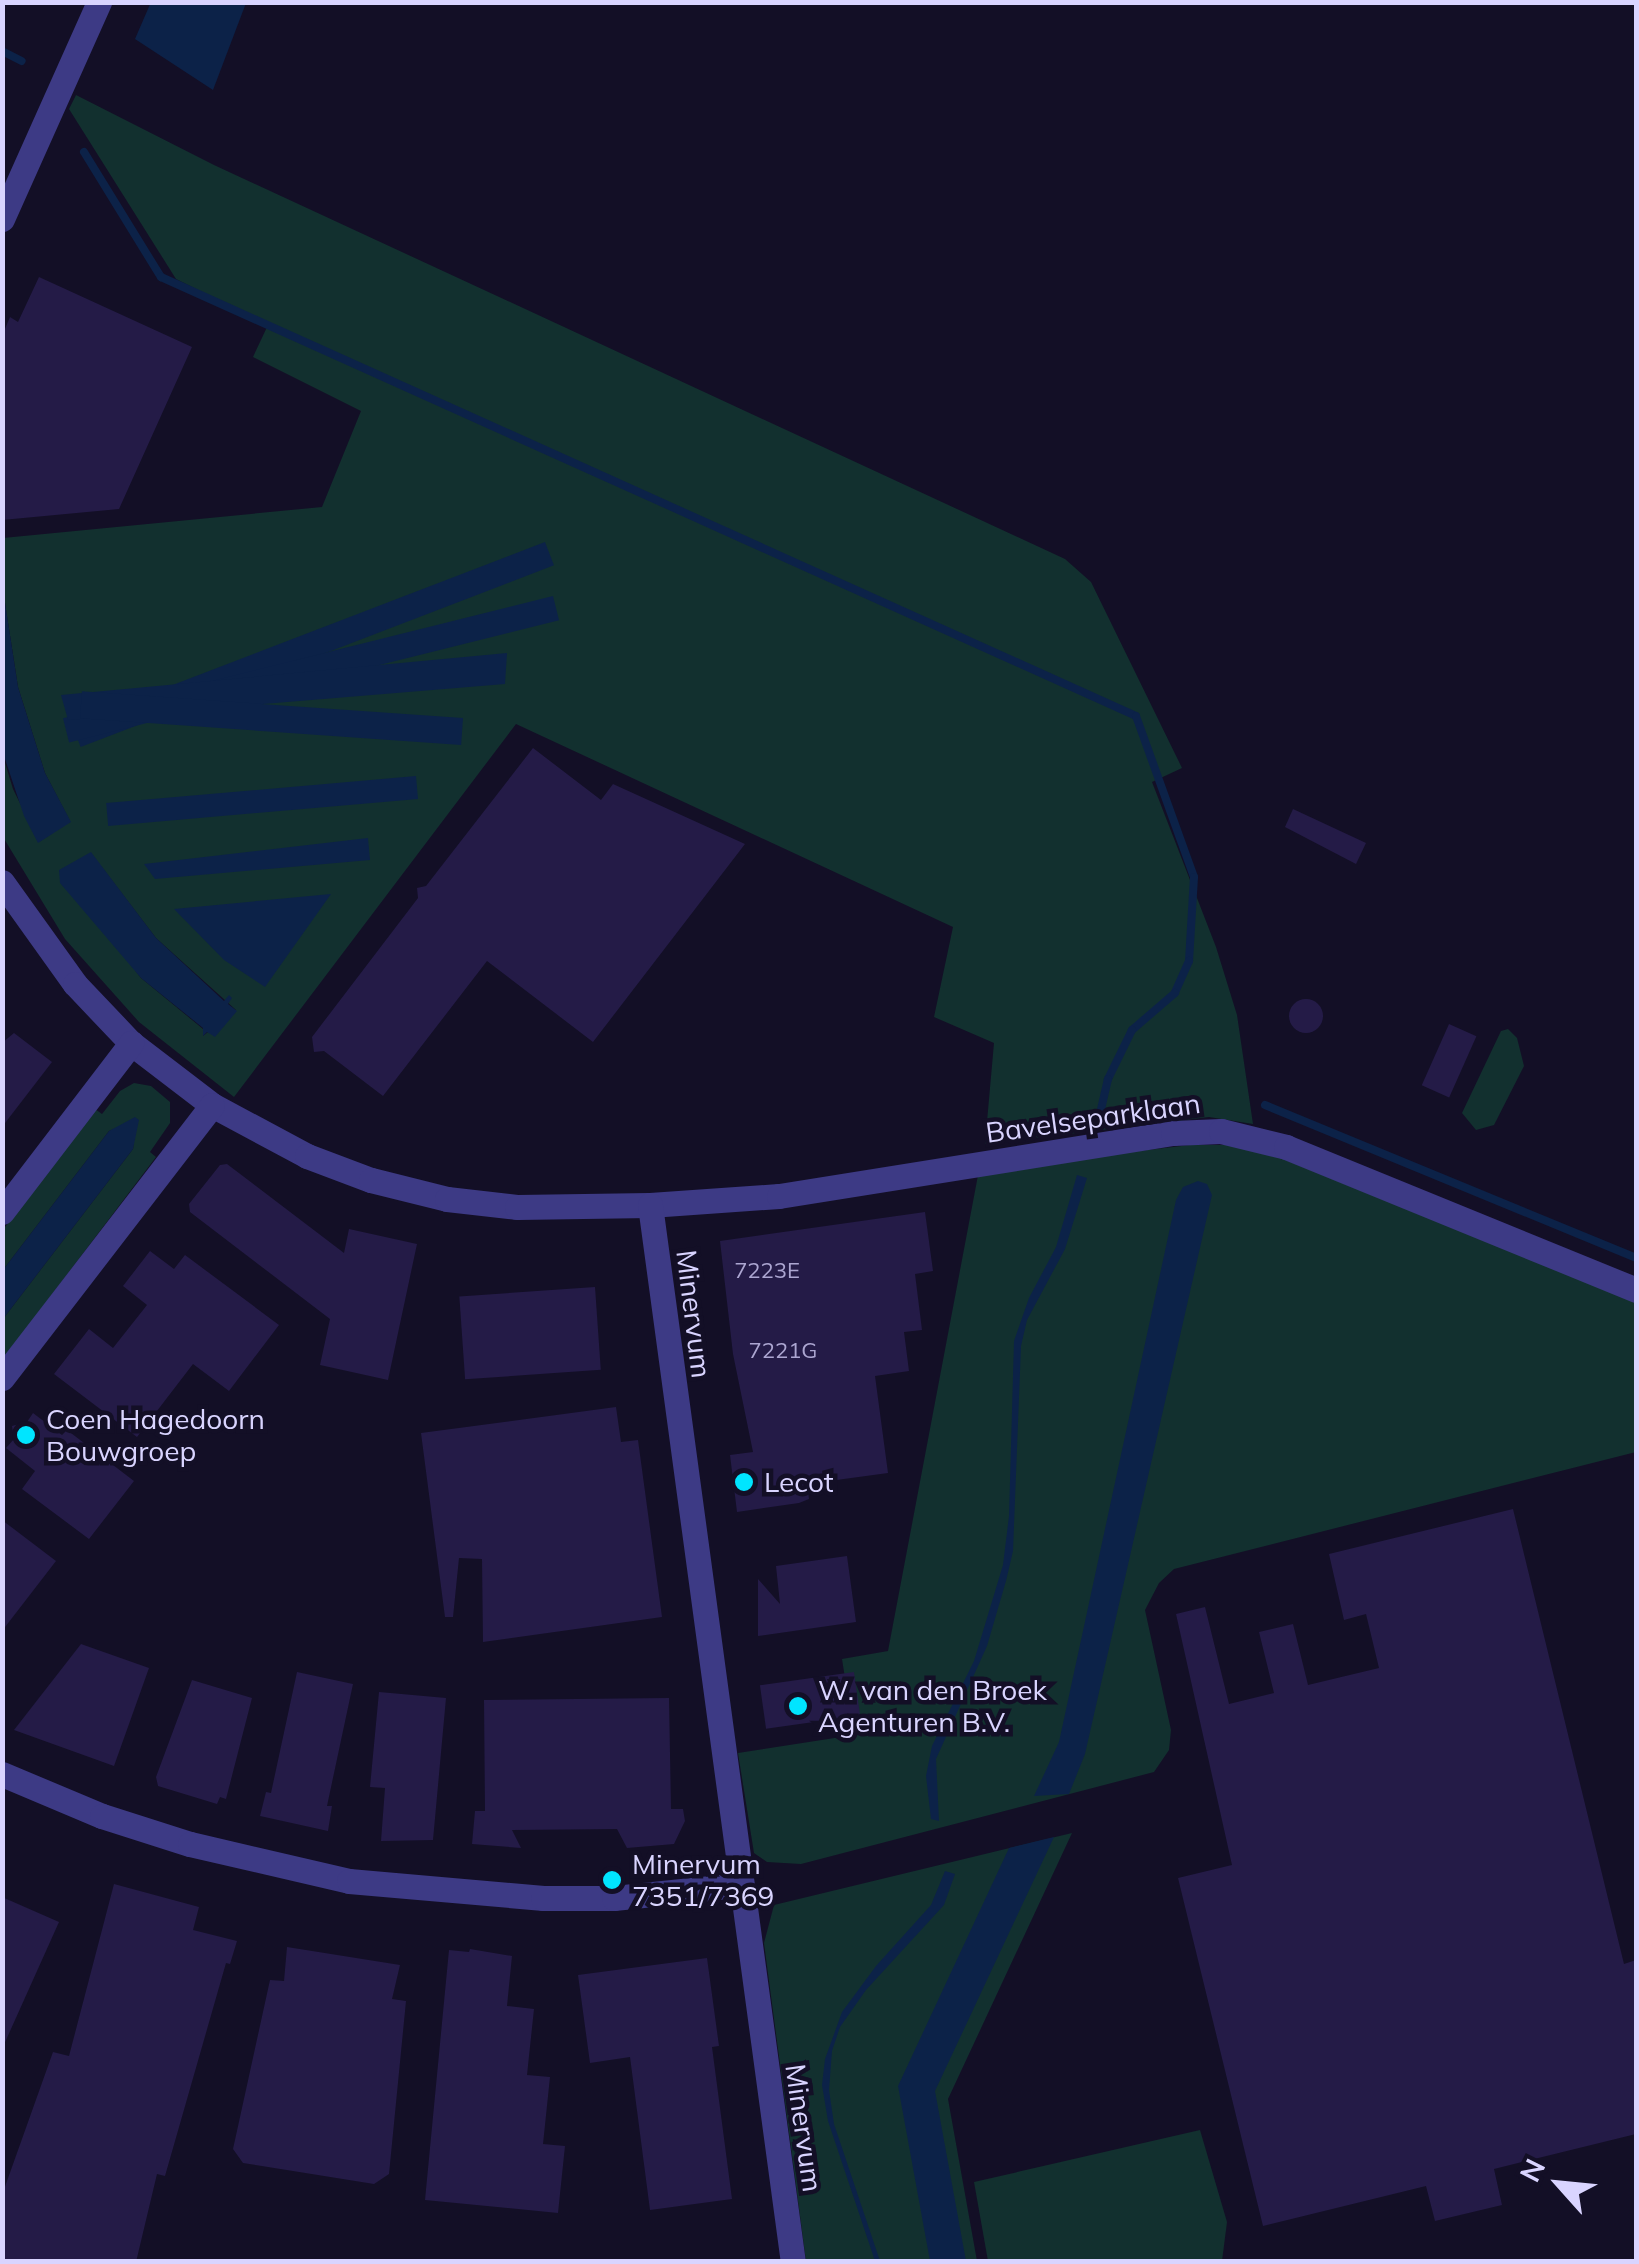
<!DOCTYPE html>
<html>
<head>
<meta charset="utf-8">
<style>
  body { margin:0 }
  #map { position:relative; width:1639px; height:2264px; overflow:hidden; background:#130f26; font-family:Mulish,sans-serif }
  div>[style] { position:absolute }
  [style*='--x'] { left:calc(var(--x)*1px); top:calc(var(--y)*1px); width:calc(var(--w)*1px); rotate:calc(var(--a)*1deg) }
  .green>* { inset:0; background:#12302f }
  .water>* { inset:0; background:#0c2248; transform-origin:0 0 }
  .stream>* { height:8px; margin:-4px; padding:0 4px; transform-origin:4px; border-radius:4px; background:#0c2248 }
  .building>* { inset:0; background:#241b47; transform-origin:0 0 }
  .round { border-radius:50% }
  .minor>* { height:25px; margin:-12.5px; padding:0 12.5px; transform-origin:12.5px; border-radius:12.5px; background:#3d3a85 }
  .dots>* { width:28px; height:28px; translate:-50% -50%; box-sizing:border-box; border:5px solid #130f26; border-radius:50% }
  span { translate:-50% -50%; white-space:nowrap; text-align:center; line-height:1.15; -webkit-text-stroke:9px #130f26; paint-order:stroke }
  .number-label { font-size:22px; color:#aca6d1 }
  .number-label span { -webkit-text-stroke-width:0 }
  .street-label { font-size:28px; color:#d9d4ff }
  .poi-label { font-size:28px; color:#d9d4ff }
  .left { translate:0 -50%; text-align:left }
  .frame { position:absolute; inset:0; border:5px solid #d9d4ff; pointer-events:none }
  .north { position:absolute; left:1509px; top:2134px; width:100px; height:100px; -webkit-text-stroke:8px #130f26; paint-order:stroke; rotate:297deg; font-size:28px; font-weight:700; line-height:40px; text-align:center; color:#d9d4ff }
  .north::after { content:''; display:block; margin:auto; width:35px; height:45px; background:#d9d4ff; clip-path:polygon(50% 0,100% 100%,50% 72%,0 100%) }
</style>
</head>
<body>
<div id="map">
  <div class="green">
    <div style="clip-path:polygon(evenodd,76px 95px,214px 165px,1065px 559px,1091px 582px,1182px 768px,1152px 782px,1216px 947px,1237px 1015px,1253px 1124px,1209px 1117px,985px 1144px,994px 1043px,934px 1017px,953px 927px,516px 724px,234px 1097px,139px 1022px,65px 939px,3px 837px,2px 753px,13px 789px,39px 842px,70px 821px,45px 773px,18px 687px,3px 590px,3px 538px,322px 507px,361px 411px,253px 357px,268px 325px,176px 279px,69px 109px,76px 95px,91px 853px,156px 938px,236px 1010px,203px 1036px,203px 1029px,141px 978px,59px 871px,91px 853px)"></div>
    <div style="clip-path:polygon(1508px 1029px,1517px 1038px,1524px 1066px,1494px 1125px,1476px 1130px,1462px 1113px,1501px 1031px)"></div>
    <div style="clip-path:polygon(134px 1083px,151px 1086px,170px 1102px,170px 1123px,150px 1152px,156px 1157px,3px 1359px,3px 1319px,133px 1149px,136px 1125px,132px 1122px,109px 1131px,3px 1270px,2px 1231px,95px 1109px,102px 1114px,120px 1091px)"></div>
    <div style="clip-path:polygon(1190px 1145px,1228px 1145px,1276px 1156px,1636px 1302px,1636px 1452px,1174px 1569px,1159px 1583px,1145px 1610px,1171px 1730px,1169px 1750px,1154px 1772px,801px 1864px,767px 1862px,754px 1853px,738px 1753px,854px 1735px,842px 1659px,888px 1651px,979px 1170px)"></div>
    <div style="clip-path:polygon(1072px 1833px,948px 2099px,977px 2261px,806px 2261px,764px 1943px,774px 1905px)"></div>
    <div style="clip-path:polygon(1200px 2130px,1227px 2222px,1222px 2261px,988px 2261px,974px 2182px)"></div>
  </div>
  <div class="water">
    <div style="clip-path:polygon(151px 2px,246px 3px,213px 90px,135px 39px)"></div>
    <div style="left:545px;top:542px;width:25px;height:507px;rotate:69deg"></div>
    <div style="clip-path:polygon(3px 590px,18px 687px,45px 773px,71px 822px,38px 843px,24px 816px,3px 753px)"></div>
    <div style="left:553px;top:596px;width:25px;height:505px;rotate:76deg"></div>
    <div style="clip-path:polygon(507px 653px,505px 684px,68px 720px,61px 695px)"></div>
    <div style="left:463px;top:718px;width:27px;height:382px;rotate:94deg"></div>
    <div style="left:416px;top:776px;width:23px;height:311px;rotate:85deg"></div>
    <div style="clip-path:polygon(368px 838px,370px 860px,155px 879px,144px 864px)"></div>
    <div style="clip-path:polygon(91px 852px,156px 938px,224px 1001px,229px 995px,232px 998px,228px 1004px,237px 1011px,215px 1037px,207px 1032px,203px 1036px,203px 1028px,141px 978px,60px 883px,59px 870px)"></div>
    <div style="clip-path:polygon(331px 894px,265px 987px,224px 960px,174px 909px)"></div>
    <div style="clip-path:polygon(135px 1117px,139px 1120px,133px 1149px,3px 1319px,3px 1270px,109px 1131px)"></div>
    <div style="clip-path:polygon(1077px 1175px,1087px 1178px,1065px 1249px,1027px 1320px,1021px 1346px,1013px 1551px,1006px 1581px,987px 1646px,936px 1759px,939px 1821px,931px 1819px,926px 1776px,932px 1746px,974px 1661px,1003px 1565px,1009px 1516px,1014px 1341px,1029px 1298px,1056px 1247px)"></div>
    <div style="clip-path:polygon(1198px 1181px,1207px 1184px,1212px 1195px,1085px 1754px,1069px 1794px,1034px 1796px,1059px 1742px,1176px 1200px,1183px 1187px)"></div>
    <div style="clip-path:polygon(1054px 1837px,935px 2091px,966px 2261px,930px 2261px,898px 2086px,1009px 1848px)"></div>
    <div style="clip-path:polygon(945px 1871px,955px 1874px,944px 1905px,866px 1990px,840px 2027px,832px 2051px,829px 2090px,834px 2124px,880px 2261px,875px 2261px,828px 2121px,822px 2085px,825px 2059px,842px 2012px,876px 1966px,931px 1905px)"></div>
  </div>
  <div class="stream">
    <div style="--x:2;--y:51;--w:22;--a:27"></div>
    <div style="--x:84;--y:152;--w:147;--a:58.4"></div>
    <div style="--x:161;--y:277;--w:1069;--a:24.24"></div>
    <div style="--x:1136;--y:716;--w:171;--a:70.2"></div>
    <div style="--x:1194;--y:877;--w:84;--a:93.4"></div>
    <div style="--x:1189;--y:961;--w:35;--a:114"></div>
    <div style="--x:1175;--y:993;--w:57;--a:139.3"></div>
    <div style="--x:1132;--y:1030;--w:55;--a:116.1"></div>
    <div style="--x:1108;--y:1079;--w:36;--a:103"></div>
    <div style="--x:1265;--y:1105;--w:401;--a:22.4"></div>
  </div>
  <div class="building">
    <div style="clip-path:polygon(39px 277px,192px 347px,119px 509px,2px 520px,2px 336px,10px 317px,18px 322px)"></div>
    <div style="clip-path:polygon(533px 748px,601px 800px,613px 784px,745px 844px,593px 1042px,487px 961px,383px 1096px,324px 1051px,314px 1052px,312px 1037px,418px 898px,417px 888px,426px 886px)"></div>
    <div style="clip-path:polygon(1293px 809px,1366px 843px,1356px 864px,1285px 827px)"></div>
    <div class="round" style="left:1289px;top:999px;width:34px;height:34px"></div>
    <div style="left:1449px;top:1024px;width:30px;height:67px;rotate:24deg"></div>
    <div style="clip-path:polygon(14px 1033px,52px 1062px,2px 1127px,2px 1043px)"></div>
    <div style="clip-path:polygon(227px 1164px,344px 1253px,349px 1229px,417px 1244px,388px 1380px,320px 1365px,330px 1319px,190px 1212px,189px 1204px,220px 1165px)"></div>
    <div style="clip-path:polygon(925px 1212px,933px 1271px,915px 1274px,922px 1330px,904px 1332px,909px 1371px,875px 1376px,888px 1473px,807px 1484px,809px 1499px,799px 1503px,737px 1512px,730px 1455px,753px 1452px,733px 1354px,720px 1241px)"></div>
    <div style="clip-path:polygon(150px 1251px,174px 1269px,185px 1255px,279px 1325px,229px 1391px,193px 1364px,137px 1437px,54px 1374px,89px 1329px,113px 1348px,147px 1305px,123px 1286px)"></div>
    <div style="left:595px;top:1287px;width:83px;height:136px;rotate:86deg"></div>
    <div style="clip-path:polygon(616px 1407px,621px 1442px,638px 1440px,662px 1617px,483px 1642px,482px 1559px,459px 1558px,453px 1617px,445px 1617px,421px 1433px)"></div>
    <div style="clip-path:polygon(33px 1413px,62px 1435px,67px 1430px,134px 1481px,89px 1539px,22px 1489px,35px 1471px,6px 1448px,14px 1439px,12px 1426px,27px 1422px)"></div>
    <div style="clip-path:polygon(1513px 1509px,1624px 1964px,1636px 1960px,1636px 2134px,1494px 2169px,1502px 2205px,1435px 2221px,1426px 2186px,1263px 2226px,1178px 1878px,1232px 1865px,1176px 1614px,1205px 1607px,1229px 1704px,1274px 1693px,1259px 1632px,1293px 1624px,1308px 1685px,1379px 1668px,1366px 1614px,1344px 1620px,1329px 1554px)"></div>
    <div style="clip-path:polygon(2px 1520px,56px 1561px,2px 1631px)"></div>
    <div style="clip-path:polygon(847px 1556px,856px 1622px,758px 1636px,758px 1579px,780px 1604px,776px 1566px)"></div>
    <div style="clip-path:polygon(81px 1644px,149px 1668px,114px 1766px,14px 1730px)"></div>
    <div style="clip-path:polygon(297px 1672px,353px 1684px,327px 1806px,332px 1806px,328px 1831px,260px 1816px,266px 1792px,271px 1793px)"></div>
    <div style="left:854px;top:1672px;width:44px;height:95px;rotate:82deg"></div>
    <div style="clip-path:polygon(192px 1680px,252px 1698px,226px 1799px,220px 1797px,217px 1804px,158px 1786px,156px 1777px)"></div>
    <div style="clip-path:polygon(379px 1692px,446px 1698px,433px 1840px,381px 1841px,385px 1788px,370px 1787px)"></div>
    <div style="clip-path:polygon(669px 1698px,671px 1809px,683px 1809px,685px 1821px,674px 1844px,627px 1848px,617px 1829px,512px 1830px,521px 1848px,472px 1844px,475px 1811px,485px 1811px,484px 1700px)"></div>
    <div style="clip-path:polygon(114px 1884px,199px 1907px,193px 1930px,237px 1941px,230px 1964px,226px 1963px,165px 2176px,157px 2174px,136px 2262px,2px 2262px,2px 2195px,53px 2052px,69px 2056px)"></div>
    <div style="clip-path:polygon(2px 1897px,59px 1922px,2px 2049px)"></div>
    <div style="clip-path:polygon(287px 1947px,400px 1965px,392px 1999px,406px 2001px,389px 2174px,374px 2184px,243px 2163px,233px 2149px,270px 1980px,284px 1981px)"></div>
    <div style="clip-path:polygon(470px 1949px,512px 1956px,507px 2006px,534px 2009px,527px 2075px,550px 2077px,543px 2144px,565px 2146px,558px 2213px,425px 2200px,449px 1950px,469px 1952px)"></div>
    <div style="clip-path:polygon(707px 1958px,719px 2046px,712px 2047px,732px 2199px,650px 2210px,630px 2057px,590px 2063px,578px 1975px)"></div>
  </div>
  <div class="minor">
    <div style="--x:2;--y:219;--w:238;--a:-65.9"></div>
    <div style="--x:2;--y:882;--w:125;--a:54.4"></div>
    <div style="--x:75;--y:984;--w:81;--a:46.5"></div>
    <div style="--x:131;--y:1043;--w:102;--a:37.4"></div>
    <div style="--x:212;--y:1105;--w:108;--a:28.2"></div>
    <div style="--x:307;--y:1156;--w:68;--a:20.6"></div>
    <div style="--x:371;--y:1180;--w:78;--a:14"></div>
    <div style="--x:447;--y:1199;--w:70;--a:6.5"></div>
    <div style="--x:517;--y:1207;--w:133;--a:-0.9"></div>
    <div style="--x:650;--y:1205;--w:129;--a:-4"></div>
    <div style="--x:779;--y:1196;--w:399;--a:-9.1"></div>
    <div style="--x:1173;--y:1133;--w:48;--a:-2.4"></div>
    <div style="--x:1221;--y:1131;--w:67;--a:13.8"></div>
    <div style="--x:1286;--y:1147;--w:378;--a:22.2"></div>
    <div style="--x:650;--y:1205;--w:1067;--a:82.3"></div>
    <div style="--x:2;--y:1212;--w:213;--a:-52.6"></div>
    <div style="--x:2;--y:1378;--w:344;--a:-52.4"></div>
    <div style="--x:2;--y:1774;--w:108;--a:22.8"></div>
    <div style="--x:102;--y:1816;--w:92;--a:17.7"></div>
    <div style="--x:190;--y:1844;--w:163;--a:13.1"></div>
    <div style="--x:349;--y:1881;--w:195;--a:5"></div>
    <div style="--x:543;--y:1898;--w:71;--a:0"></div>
    <div style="--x:614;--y:1898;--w:126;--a:-5.9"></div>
  </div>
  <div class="dots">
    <div style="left:26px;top:1435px;background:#00e5ff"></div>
    <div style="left:744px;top:1482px;background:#00e5ff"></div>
    <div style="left:798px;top:1706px;background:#00e5ff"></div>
    <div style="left:612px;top:1880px;background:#00e5ff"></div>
  </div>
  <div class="number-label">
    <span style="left:767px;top:1271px">7223E</span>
    <span style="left:783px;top:1351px">7221G</span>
  </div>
  <div class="street-label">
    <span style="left:1093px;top:1118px;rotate:-8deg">Bavelseparklaan</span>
    <span style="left:694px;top:1314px;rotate:83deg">Minervum</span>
    <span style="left:804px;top:2128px;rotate:82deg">Minervum</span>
  </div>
  <div class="poi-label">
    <span class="left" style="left:46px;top:1435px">Coen Hagedoorn<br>Bouwgroep</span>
    <span class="left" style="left:764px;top:1482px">Lecot</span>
    <span class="left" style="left:818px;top:1706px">W. van den Broek<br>Agenturen B.V.</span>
    <span class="left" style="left:632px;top:1880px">Minervum<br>7351/7369</span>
  </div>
  <div class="frame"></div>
  <div class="north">N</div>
</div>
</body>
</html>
